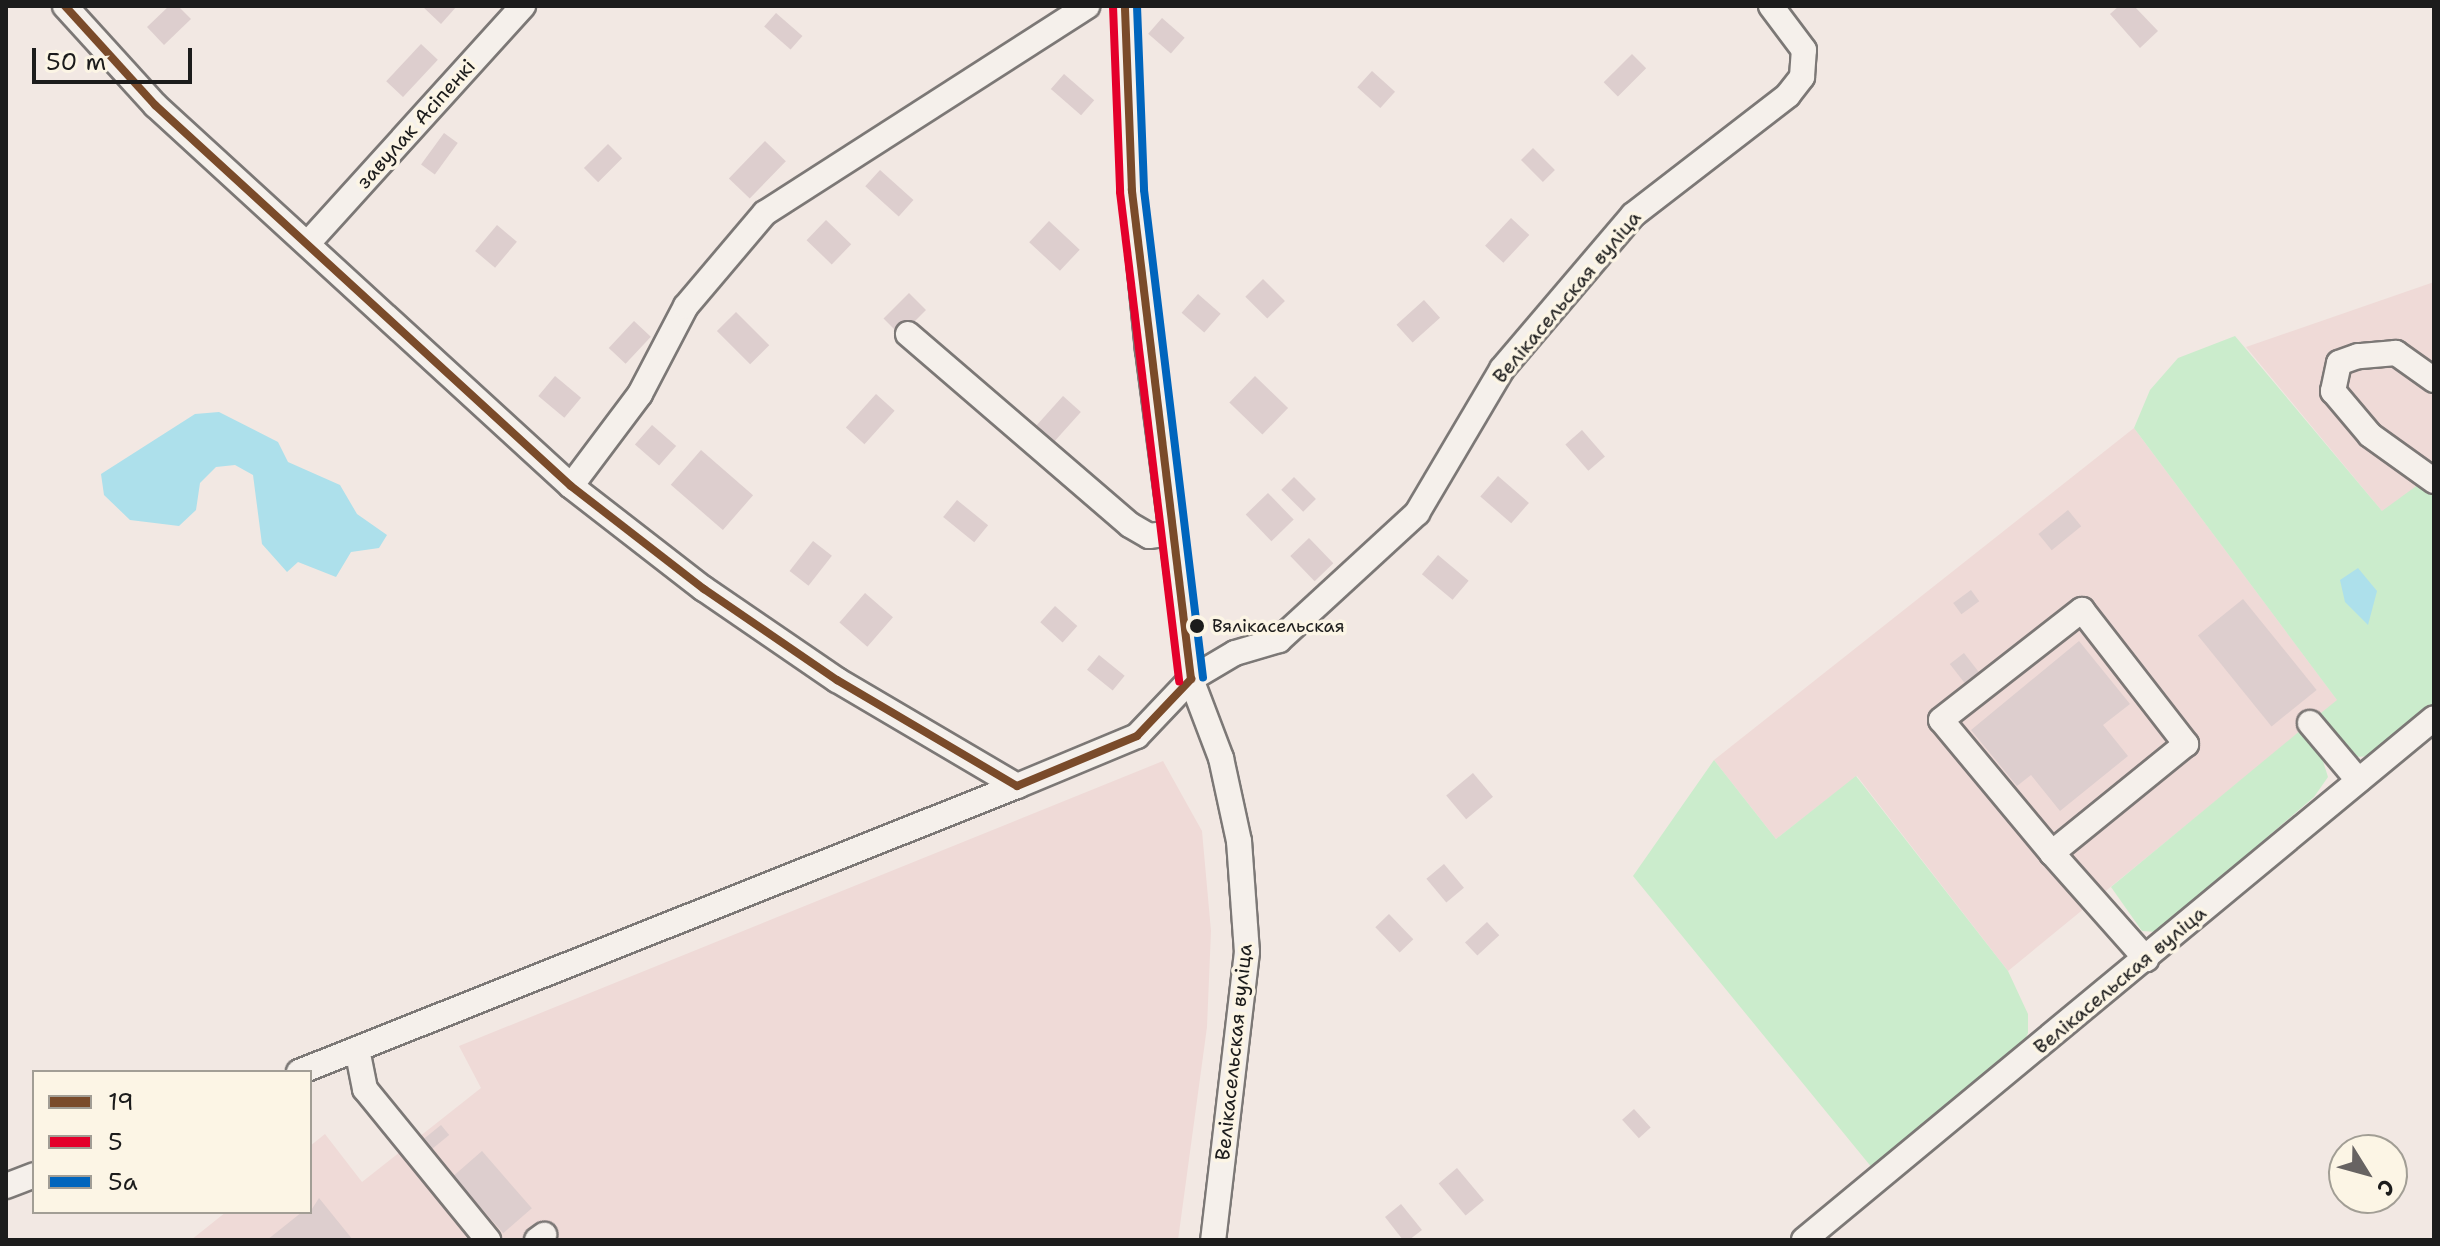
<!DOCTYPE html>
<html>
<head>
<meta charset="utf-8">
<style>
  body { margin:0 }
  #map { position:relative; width:2440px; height:1246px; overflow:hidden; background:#f2e8e3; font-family:"Shantell Sans",sans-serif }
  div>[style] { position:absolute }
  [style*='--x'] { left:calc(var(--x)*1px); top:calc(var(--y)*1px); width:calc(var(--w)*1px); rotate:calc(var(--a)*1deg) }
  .built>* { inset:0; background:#efdad7 }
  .green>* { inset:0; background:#cbeccc }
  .water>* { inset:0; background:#ade0eb }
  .building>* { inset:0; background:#ddcece; transform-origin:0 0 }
  .roads { filter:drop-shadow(2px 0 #7c7876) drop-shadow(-2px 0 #7c7876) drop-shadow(0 2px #7c7876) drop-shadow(0 -2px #7c7876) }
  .minor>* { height:24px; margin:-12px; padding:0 12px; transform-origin:12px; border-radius:12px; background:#f5f0eb }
  .bus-1>* { height:8px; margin:-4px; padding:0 4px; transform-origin:4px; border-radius:4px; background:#7a4b2a }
  .bus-2>* { height:8px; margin:-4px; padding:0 4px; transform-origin:4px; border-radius:4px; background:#e4002b }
  .bus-3>* { height:8px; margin:-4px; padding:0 4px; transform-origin:4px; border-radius:4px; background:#0065bd }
  .dots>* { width:22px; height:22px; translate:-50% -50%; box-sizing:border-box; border:4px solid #fcf5e5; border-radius:50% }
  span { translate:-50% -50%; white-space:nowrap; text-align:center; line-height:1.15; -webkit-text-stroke:7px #fcf5e5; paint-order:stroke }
  .bus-label { font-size:18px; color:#1c1c1c }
  .left { translate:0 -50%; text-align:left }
  .street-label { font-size:20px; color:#1c1c1c }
  .frame { position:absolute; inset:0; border:8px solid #1c1c1c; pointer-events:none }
  .legend { position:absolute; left:32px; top:1070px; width:280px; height:144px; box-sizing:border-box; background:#fcf5e5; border:2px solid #a29e95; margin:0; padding:10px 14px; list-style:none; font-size:24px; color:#1c1c1c }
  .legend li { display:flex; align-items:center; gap:16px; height:40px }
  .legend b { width:40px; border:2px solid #a29e95 }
  .north { position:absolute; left:2328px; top:1134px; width:80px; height:80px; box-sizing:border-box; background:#fcf5e5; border:2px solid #a29e95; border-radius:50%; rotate:127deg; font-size:22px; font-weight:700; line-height:32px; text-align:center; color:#1c1c1c }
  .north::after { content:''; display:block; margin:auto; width:28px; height:36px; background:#676362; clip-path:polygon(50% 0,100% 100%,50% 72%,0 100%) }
  .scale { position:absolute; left:32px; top:48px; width:160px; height:36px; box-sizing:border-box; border:4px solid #1c1c1c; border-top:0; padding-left:10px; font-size:24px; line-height:28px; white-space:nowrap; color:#1c1c1c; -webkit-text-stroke:6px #fcf5e5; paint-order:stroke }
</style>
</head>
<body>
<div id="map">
  <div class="built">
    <div style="clip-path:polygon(2434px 282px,2434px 574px,2246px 347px)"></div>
    <div style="clip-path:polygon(2134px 428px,2338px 701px,2008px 971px,1857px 776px,1776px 839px,1714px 760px)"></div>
    <div style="clip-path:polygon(1163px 761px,1202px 831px,1211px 931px,1207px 1027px,1178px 1240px,191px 1240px,226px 1212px,310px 1212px,310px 1146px,325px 1134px,362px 1182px,481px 1088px,459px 1046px)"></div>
  </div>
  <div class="green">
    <div style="clip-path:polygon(2235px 336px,2382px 511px,2419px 484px,2434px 495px,2434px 707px,2374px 756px,2353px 757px,2316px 717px,2337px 700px,2134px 428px,2150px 390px,2178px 358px)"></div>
    <div style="clip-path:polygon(2301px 730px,2322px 758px,2328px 777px,2314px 797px,2157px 932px,2142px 931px,2111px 887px)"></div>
    <div style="clip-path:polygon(1714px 760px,1776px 839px,1856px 776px,2008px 971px,2028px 1014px,2028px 1033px,2020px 1049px,1873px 1169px,1633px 876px)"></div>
  </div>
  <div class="water">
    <div style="clip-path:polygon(219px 412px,278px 442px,288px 462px,340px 485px,357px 514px,387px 535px,379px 548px,351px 552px,336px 577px,298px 562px,287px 572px,262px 544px,253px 475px,235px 465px,216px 467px,200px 483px,196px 510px,179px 526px,130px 520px,104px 495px,101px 474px,195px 414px)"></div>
    <div style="clip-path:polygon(2358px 568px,2377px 591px,2368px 625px,2345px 602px,2340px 580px)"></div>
  </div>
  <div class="building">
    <div style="clip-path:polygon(169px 6px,178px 6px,191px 19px,164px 45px,147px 27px)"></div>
    <div style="clip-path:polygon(422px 6px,457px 6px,441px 24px)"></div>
    <div style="clip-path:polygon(2119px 6px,2134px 6px,2158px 31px,2140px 48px,2110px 14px)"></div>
    <div style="left:776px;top:13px;width:35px;height:18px;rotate:41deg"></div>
    <div style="left:1162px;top:18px;width:30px;height:21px;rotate:41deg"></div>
    <div style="left:421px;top:44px;width:23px;height:51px;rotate:43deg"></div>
    <div style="left:1632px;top:54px;width:20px;height:40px;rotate:45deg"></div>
    <div style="left:1372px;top:71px;width:31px;height:22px;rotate:42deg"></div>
    <div style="left:1064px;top:74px;width:40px;height:20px;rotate:41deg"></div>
    <div style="left:444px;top:133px;width:17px;height:39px;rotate:36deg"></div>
    <div style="left:765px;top:141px;width:29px;height:52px;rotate:44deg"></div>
    <div style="left:608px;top:144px;width:20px;height:34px;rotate:45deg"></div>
    <div style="left:1533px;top:148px;width:31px;height:17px;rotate:45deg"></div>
    <div style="left:880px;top:170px;width:45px;height:22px;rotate:42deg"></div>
    <div style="left:1511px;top:218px;width:25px;height:38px;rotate:43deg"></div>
    <div style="left:826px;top:220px;width:35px;height:28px;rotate:44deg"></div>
    <div style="left:1049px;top:221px;width:42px;height:29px;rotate:43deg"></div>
    <div style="left:497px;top:225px;width:26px;height:34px;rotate:40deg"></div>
    <div style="left:1263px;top:279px;width:31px;height:25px;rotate:45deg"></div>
    <div style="left:909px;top:293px;width:24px;height:36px;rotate:45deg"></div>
    <div style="left:1198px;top:294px;width:30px;height:25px;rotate:41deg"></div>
    <div style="left:1424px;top:300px;width:24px;height:37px;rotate:48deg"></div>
    <div style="left:736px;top:312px;width:47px;height:27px;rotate:45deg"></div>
    <div style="left:634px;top:321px;width:23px;height:37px;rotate:43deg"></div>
    <div style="left:555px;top:376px;width:34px;height:26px;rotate:40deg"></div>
    <div style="left:1255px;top:376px;width:46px;height:37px;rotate:44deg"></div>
    <div style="left:876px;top:394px;width:25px;height:45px;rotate:42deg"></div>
    <div style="left:1063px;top:396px;width:24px;height:45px;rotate:42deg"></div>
    <div style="left:652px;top:425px;width:32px;height:26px;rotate:41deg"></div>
    <div style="left:1582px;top:430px;width:35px;height:22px;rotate:49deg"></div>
    <div style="left:701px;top:450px;width:69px;height:46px;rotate:41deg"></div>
    <div style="left:1498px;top:476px;width:41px;height:27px;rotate:41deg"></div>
    <div style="left:1294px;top:477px;width:31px;height:18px;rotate:45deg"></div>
    <div style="left:1268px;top:493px;width:37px;height:31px;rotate:46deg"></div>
    <div style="left:957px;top:500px;width:40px;height:22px;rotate:39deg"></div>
    <div style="left:2068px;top:510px;width:21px;height:38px;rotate:51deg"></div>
    <div style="left:1309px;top:538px;width:35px;height:26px;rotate:46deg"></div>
    <div style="left:813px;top:541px;width:24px;height:38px;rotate:38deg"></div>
    <div style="left:1438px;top:555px;width:40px;height:25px;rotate:40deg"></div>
    <div style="left:1971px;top:590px;width:14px;height:22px;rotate:54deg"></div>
    <div style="left:865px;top:593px;width:37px;height:39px;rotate:41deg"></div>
    <div style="left:2243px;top:599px;width:117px;height:58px;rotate:51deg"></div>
    <div style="left:1055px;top:606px;width:30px;height:22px;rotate:42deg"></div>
    <div style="clip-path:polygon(2079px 641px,2130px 704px,2103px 725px,2128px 756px,2060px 811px,2031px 775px,2017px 786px,1971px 730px)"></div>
    <div style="left:1964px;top:653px;width:24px;height:18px;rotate:52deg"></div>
    <div style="left:1099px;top:655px;width:33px;height:19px;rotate:39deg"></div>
    <div style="left:1473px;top:773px;width:31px;height:35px;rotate:50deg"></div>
    <div style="left:1444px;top:864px;width:31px;height:23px;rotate:50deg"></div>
    <div style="left:1389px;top:914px;width:35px;height:19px;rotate:46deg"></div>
    <div style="left:1487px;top:922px;width:18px;height:30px;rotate:47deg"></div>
    <div style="left:1634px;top:1109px;width:25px;height:16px;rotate:48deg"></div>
    <div style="left:441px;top:1125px;width:13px;height:26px;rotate:51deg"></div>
    <div style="left:482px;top:1151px;width:76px;height:38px;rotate:49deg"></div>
    <div style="left:1457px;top:1168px;width:42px;height:24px;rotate:50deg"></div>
    <div style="clip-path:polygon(319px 1198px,353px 1240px,267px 1240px,302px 1212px,310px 1212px)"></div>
    <div style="clip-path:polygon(1401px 1204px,1422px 1230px,1409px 1240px,1403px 1240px,1385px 1217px)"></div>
  </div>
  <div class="roads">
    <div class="minor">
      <div style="--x:65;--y:6;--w:134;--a:47.7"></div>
      <div style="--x:155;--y:105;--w:564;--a:42.49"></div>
      <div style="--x:571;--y:486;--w:168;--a:37.8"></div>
      <div style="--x:704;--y:589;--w:161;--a:34.4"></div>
      <div style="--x:837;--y:680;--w:209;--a:30.5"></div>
      <div style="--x:1017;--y:786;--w:130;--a:-22.6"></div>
      <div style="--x:1137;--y:736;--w:79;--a:-46.5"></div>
      <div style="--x:1191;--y:679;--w:51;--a:-30.6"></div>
      <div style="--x:1235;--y:653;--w:46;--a:-16.5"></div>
      <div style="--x:1279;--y:640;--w:188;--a:-42.6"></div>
      <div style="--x:1417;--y:513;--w:167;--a:-59.4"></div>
      <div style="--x:1502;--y:369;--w:202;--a:-49.6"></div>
      <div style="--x:1633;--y:215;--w:196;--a:-37.7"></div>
      <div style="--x:1788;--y:95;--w:23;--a:-52"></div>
      <div style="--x:1802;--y:77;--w:27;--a:-86"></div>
      <div style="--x:1804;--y:50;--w:55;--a:-126.9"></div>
      <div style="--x:1125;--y:6;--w:185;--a:87.8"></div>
      <div style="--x:1132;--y:191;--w:160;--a:84.3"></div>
      <div style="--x:1148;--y:350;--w:332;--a:82.6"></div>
      <div style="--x:1191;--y:679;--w:85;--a:69.2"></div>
      <div style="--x:1221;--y:758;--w:85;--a:77.8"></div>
      <div style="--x:1239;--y:841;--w:111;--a:85.9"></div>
      <div style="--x:1247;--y:952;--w:290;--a:96.7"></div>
      <div style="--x:309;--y:242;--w:319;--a:-47.8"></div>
      <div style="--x:908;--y:334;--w:293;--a:40.7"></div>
      <div style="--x:1130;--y:525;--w:22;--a:30"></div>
      <div style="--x:1149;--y:536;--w:25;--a:-7"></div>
      <div style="--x:2434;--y:380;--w:47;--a:-144.6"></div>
      <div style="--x:2396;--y:353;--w:38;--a:175"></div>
      <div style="--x:2358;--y:356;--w:20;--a:160"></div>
      <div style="--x:2339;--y:363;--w:29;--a:102"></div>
      <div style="--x:2333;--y:391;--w:57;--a:49.9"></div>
      <div style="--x:2370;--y:435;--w:79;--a:35.7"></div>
      <div style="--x:571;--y:486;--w:115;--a:-53.1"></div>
      <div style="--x:640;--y:394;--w:99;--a:-62.4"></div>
      <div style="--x:686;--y:306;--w:122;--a:-49.7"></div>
      <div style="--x:765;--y:213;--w:383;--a:-32.7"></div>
      <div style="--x:2310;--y:723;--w:75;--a:49.9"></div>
      <div style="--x:2052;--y:853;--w:173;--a:-129.8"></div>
      <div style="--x:1941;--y:720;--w:179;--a:-38"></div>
      <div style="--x:2082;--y:610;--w:170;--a:52.2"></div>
      <div style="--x:2186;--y:744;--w:173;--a:140.9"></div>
      <div style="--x:2052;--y:853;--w:142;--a:48.4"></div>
      <div style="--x:357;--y:1049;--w:41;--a:78.7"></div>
      <div style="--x:365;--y:1089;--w:195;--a:50.8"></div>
      <div style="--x:299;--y:1072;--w:773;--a:-21.72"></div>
      <div style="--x:6;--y:1186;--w:30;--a:-21"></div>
      <div style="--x:537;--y:1240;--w:9;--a:-36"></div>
      <div style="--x:1804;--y:1240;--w:818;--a:-39.64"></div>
    </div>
  </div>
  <div class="bus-1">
    <div style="--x:65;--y:6;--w:134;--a:47.7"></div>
    <div style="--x:155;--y:105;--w:564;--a:42.49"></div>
    <div style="--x:571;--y:486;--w:168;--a:37.8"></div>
    <div style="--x:704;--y:589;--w:161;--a:34.4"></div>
    <div style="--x:837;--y:680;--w:209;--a:30.5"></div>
    <div style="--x:1017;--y:786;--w:130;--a:-22.6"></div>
    <div style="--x:1137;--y:736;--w:79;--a:-46.5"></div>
    <div style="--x:1191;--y:679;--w:492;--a:-96.9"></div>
    <div style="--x:1132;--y:191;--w:185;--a:-92.2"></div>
  </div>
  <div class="bus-2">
    <div style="--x:1113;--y:6;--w:186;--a:87.8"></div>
    <div style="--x:1120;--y:192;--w:493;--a:83.1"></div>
  </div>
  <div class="bus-3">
    <div style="--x:1137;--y:6;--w:184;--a:87.8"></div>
    <div style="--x:1144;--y:190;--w:491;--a:83.1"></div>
  </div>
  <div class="dots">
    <div style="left:1197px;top:626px;background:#1c1c1c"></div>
  </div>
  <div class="bus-label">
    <span class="left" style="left:1212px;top:626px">Вялікасельская</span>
  </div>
  <div class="street-label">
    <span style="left:416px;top:124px;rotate:-48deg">завулак Асіпенкі</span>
    <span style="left:1567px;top:297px;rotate:-50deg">Велікасельская вуліца</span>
    <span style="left:2120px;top:980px;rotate:-40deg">Велікасельская вуліца</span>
    <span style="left:1234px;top:1052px;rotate:-84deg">Велікасельская вуліца</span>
  </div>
  <div class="frame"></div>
  <ul class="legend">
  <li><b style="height:10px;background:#7a4b2a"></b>19</li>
  <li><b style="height:10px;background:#e4002b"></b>5</li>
  <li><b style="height:10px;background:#0065bd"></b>5а</li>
  </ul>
  <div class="north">С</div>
  <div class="scale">50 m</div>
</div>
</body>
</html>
